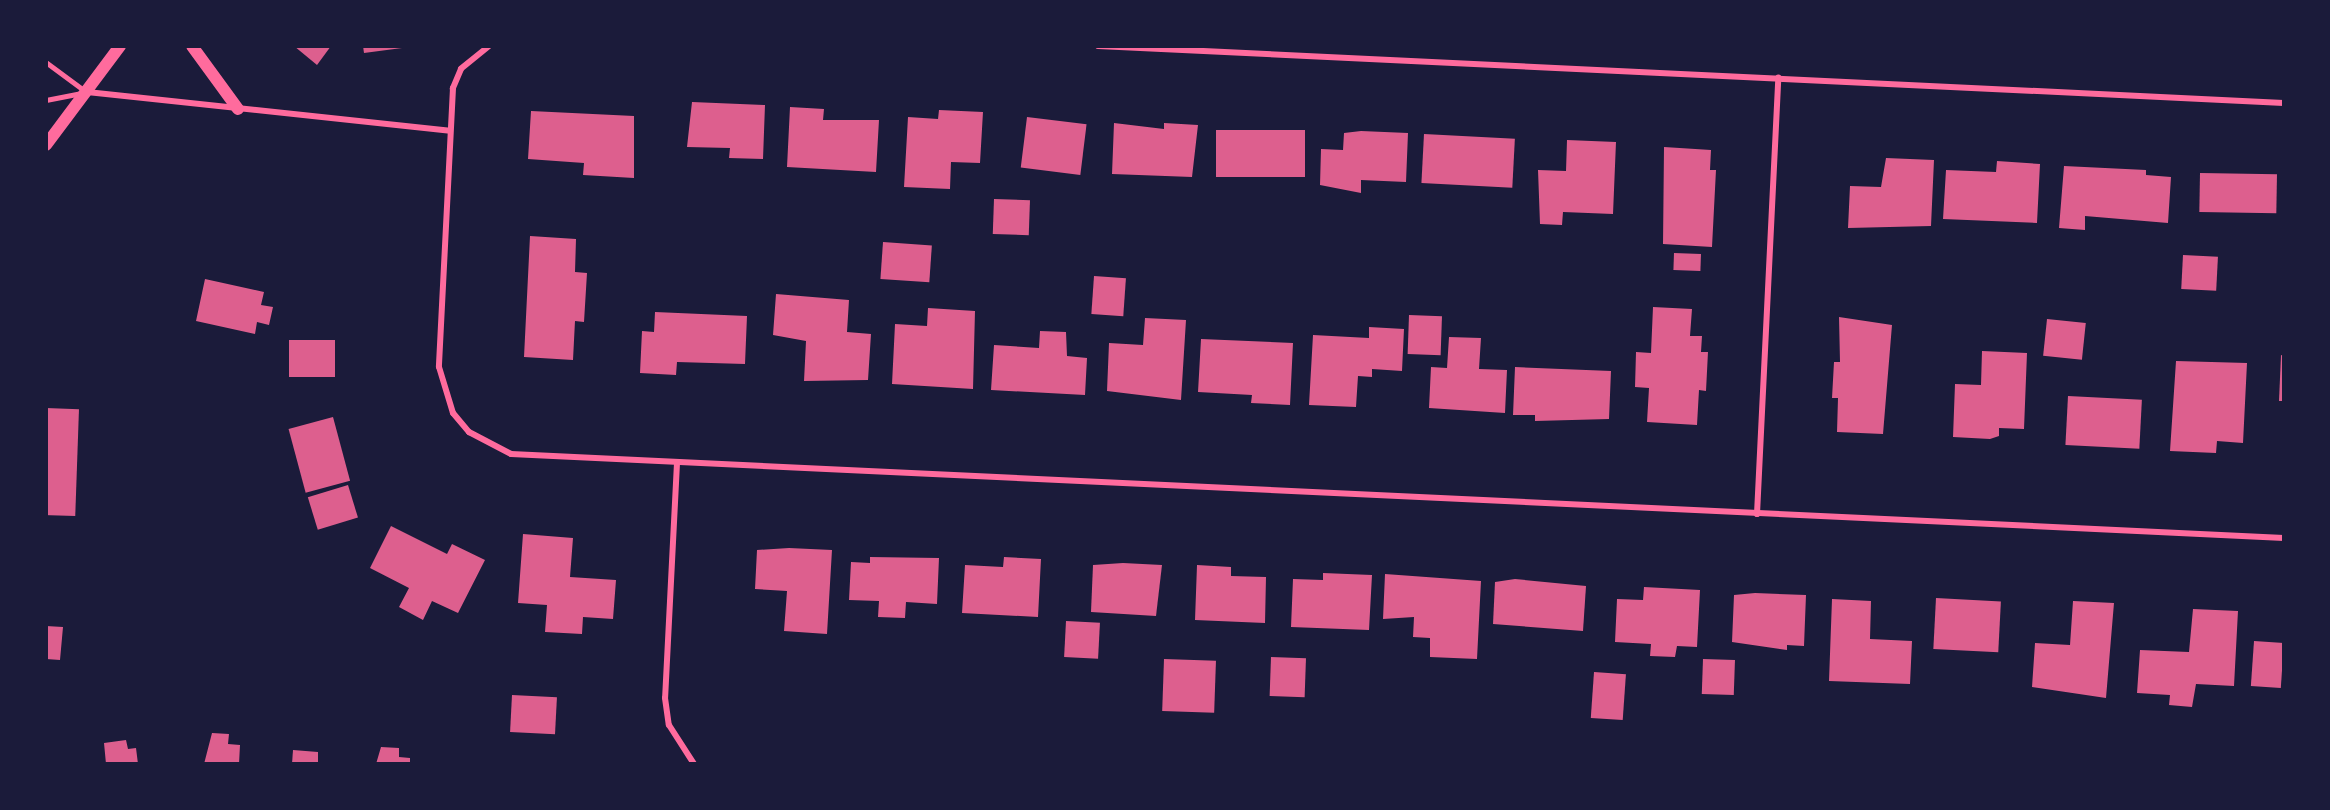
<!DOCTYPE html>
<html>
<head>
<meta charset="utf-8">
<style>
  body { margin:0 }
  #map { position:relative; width:2330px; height:810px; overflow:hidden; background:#1b1b3a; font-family:"Open Sans",sans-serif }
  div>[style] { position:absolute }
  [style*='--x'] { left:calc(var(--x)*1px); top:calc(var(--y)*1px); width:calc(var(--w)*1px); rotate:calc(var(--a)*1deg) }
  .building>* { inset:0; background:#dd5f8e; transform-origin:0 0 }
  .service>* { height:4.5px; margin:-2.25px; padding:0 2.25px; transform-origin:2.25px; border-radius:2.25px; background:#ff6b9d }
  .minor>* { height:6px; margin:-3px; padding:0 3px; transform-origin:3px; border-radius:3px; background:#ff6b9d }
  .secondary>* { height:12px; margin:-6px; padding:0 6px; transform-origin:6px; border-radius:6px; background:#ff6b9d }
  span { translate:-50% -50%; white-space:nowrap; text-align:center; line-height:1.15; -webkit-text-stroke:4.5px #1b1b3a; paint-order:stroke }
  .frame { position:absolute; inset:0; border:48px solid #1b1b3a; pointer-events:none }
</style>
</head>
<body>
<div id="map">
  <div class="building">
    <div style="clip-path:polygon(294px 46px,331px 46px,317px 65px)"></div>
    <div style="clip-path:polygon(363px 46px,401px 46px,402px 48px,364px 53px)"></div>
    <div style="clip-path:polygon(692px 102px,765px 105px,763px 159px,729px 158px,730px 148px,687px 147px)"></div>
    <div style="clip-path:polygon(790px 107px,824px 109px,823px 120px,879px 120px,876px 172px,787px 167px)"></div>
    <div style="clip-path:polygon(939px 110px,983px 112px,980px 163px,951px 162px,950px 189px,904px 187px,908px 117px,938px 119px)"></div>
    <div style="clip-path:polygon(531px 111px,634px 116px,634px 178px,583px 175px,584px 163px,528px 159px)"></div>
    <div style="left:1027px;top:117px;width:60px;height:51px;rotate:7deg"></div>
    <div style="clip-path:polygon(1114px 123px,1164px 129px,1164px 123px,1198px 125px,1192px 177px,1112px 174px)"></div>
    <div style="left:1216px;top:130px;width:89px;height:47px"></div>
    <div style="clip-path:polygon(1361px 131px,1408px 133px,1406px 182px,1361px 180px,1361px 193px,1320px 185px,1321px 149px,1343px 150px,1344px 133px)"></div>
    <div style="left:1424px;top:134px;width:91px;height:49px;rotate:3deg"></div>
    <div style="clip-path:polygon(1567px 140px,1616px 142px,1613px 214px,1563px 212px,1562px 225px,1540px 224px,1538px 170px,1566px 171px)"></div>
    <div style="clip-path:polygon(1664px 147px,1711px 150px,1710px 170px,1716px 170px,1712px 247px,1663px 244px)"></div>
    <div style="clip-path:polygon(1886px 158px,1934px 160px,1931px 226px,1848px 228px,1850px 186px,1881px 187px)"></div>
    <div style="clip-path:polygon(1997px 161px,2040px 164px,2037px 223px,1943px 219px,1946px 170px,1996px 172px)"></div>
    <div style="clip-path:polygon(2064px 166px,2146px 170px,2146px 175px,2171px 177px,2168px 223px,2085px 216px,2085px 230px,2059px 228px)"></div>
    <div style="left:2200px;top:173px;width:77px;height:39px;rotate:1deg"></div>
    <div style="left:994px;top:199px;width:36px;height:35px;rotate:2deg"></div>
    <div style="clip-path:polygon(530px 236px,576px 239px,575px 272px,587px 273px,584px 322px,575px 321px,573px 360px,524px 357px)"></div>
    <div style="left:883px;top:242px;width:49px;height:37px;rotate:4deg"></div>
    <div style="left:1674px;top:253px;width:27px;height:17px;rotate:2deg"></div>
    <div style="left:2183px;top:255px;width:35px;height:34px;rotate:3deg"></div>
    <div style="left:1094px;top:276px;width:32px;height:38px;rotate:4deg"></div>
    <div style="clip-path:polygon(205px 279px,264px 292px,261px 305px,273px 307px,269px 325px,257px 322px,255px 334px,196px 321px)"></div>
    <div style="clip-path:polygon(776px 294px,849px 300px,847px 332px,871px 334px,868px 380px,804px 381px,806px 341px,773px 335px)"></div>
    <div style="clip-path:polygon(1653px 307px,1692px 309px,1690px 336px,1702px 336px,1701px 352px,1708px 352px,1706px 391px,1699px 390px,1697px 425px,1647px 422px,1649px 388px,1635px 387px,1636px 352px,1651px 353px)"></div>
    <div style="clip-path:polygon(928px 308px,975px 311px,973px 389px,892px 384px,895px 324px,927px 326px)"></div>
    <div style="clip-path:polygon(655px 312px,747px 316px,745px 364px,677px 362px,676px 375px,640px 373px,642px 331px,654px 332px)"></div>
    <div style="left:1409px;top:315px;width:33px;height:39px;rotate:2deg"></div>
    <div style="clip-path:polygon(1839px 317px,1892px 325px,1883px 434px,1837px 432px,1838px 398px,1832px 398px,1834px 362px,1840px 362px)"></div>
    <div style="clip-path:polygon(1145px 318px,1186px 320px,1181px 400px,1107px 391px,1109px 343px,1143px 345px)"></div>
    <div style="left:2047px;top:319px;width:39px;height:37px;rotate:6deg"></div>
    <div style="clip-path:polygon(1369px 327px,1404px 329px,1402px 371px,1372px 369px,1372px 377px,1358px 376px,1356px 407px,1309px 405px,1313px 335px,1369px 338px)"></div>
    <div style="clip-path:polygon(1040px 331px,1066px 332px,1067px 356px,1087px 358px,1085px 395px,991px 390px,994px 345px,1039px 348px)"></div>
    <div style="clip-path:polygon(1449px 337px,1481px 338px,1479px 369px,1507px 370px,1505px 413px,1429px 408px,1431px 367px,1447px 368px)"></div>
    <div style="clip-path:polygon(1201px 339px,1293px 343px,1290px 405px,1251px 403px,1252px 395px,1198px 392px)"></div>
    <div style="left:289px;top:340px;width:46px;height:37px"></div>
    <div style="clip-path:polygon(1982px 351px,2027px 353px,2024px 429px,1999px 428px,1999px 436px,1990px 439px,1953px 437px,1955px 384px,1981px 385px)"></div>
    <div style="clip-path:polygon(2281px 355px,2284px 356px,2284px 401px,2279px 401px)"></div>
    <div style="clip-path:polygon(2176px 361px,2247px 363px,2243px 443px,2217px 441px,2216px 453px,2170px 451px)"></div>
    <div style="clip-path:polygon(1515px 367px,1611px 371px,1609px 419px,1535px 421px,1535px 415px,1513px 415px)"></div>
    <div style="left:2068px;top:396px;width:74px;height:49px;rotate:3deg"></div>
    <div style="left:46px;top:408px;width:33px;height:107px;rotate:2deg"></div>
    <div style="left:333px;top:417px;width:66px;height:46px;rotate:75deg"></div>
    <div style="left:348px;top:485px;width:34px;height:42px;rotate:73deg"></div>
    <div style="clip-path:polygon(391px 526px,447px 554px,452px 544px,485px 560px,458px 613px,432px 601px,423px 620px,399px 607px,409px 588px,370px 568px)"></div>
    <div style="clip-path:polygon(523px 534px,573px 538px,570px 577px,616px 580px,613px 619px,583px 617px,582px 634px,545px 632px,547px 605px,518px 603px)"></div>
    <div style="clip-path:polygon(789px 548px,832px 550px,827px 634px,784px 631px,787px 591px,755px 589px,757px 550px)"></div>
    <div style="clip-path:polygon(870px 557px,939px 558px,937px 604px,906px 602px,905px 618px,878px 617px,879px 601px,849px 600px,851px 562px,870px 563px)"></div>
    <div style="clip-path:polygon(1004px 557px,1041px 559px,1038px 617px,962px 613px,965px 565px,1003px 567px)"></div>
    <div style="clip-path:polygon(1123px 563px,1162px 565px,1156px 616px,1091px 612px,1093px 565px)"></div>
    <div style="clip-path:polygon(1197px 565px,1231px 567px,1231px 576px,1266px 577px,1265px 623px,1195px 620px)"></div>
    <div style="clip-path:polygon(1323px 573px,1372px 575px,1369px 630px,1291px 627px,1293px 579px,1323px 580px)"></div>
    <div style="clip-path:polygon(1385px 574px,1481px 581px,1477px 659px,1430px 657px,1430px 638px,1413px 637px,1414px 617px,1383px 619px)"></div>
    <div style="clip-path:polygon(1515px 579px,1586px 586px,1583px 631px,1493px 624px,1495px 582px)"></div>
    <div style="clip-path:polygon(1644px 587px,1700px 590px,1697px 647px,1677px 646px,1675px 657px,1650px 656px,1651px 644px,1615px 642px,1617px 599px,1643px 600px)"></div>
    <div style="clip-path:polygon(1755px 593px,1806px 595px,1804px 646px,1787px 645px,1787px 650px,1732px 642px,1734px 595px)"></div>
    <div style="left:1936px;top:598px;width:65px;height:51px;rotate:3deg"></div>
    <div style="clip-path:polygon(1832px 599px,1871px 601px,1870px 639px,1912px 641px,1910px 684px,1829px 681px)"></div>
    <div style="clip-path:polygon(2073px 601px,2114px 603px,2106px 698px,2032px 687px,2035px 643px,2070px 645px)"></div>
    <div style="clip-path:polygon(2193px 609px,2238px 611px,2234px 686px,2196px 684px,2192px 707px,2169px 705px,2170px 695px,2137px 693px,2140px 650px,2189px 652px)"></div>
    <div style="left:1066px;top:621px;width:34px;height:36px;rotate:3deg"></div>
    <div style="clip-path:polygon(46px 626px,63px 627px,60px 660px,46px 659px)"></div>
    <div style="left:2254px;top:641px;width:30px;height:45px;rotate:4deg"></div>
    <div style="left:1271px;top:657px;width:35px;height:39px;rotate:2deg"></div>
    <div style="left:1164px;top:659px;width:52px;height:52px;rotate:2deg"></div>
    <div style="left:1703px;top:659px;width:32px;height:35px;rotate:2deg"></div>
    <div style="left:1594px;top:672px;width:32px;height:46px;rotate:4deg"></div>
    <div style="left:512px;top:695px;width:45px;height:37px;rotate:3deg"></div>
    <div style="clip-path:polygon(212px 733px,229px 734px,228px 744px,240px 745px,239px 764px,204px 764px)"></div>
    <div style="clip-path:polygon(126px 740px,128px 749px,136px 748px,138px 764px,106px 764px,104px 743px)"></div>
    <div style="clip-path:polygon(381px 747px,399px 748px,399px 757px,410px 758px,410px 764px,376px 764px)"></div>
    <div style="clip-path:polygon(293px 750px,318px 752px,318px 764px,292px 764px)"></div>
  </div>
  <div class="service">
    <div style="--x:46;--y:62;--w:47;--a:36.4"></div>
    <div style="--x:46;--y:100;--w:36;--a:-11"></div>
  </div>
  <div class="minor">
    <div style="--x:489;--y:46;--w:36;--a:141"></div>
    <div style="--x:461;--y:69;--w:21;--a:113"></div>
    <div style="--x:453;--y:88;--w:279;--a:92.9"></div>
    <div style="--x:439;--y:367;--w:48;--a:73.1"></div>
    <div style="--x:453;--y:413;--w:25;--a:50"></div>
    <div style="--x:469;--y:432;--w:47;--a:27.6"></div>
    <div style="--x:511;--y:454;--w:1775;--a:2.71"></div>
    <div style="--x:1098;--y:46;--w:1187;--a:2.75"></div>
    <div style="--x:87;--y:92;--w:365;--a:6.1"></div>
    <div style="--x:677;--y:463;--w:235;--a:92.9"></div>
    <div style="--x:665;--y:698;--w:27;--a:82"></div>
    <div style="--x:669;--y:725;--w:46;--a:57.3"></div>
    <div style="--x:1757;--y:514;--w:437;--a:-87.2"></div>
  </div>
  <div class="secondary">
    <div style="--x:192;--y:46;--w:78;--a:53.9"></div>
    <div style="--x:46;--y:145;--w:124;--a:-53.2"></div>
  </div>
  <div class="frame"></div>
</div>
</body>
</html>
